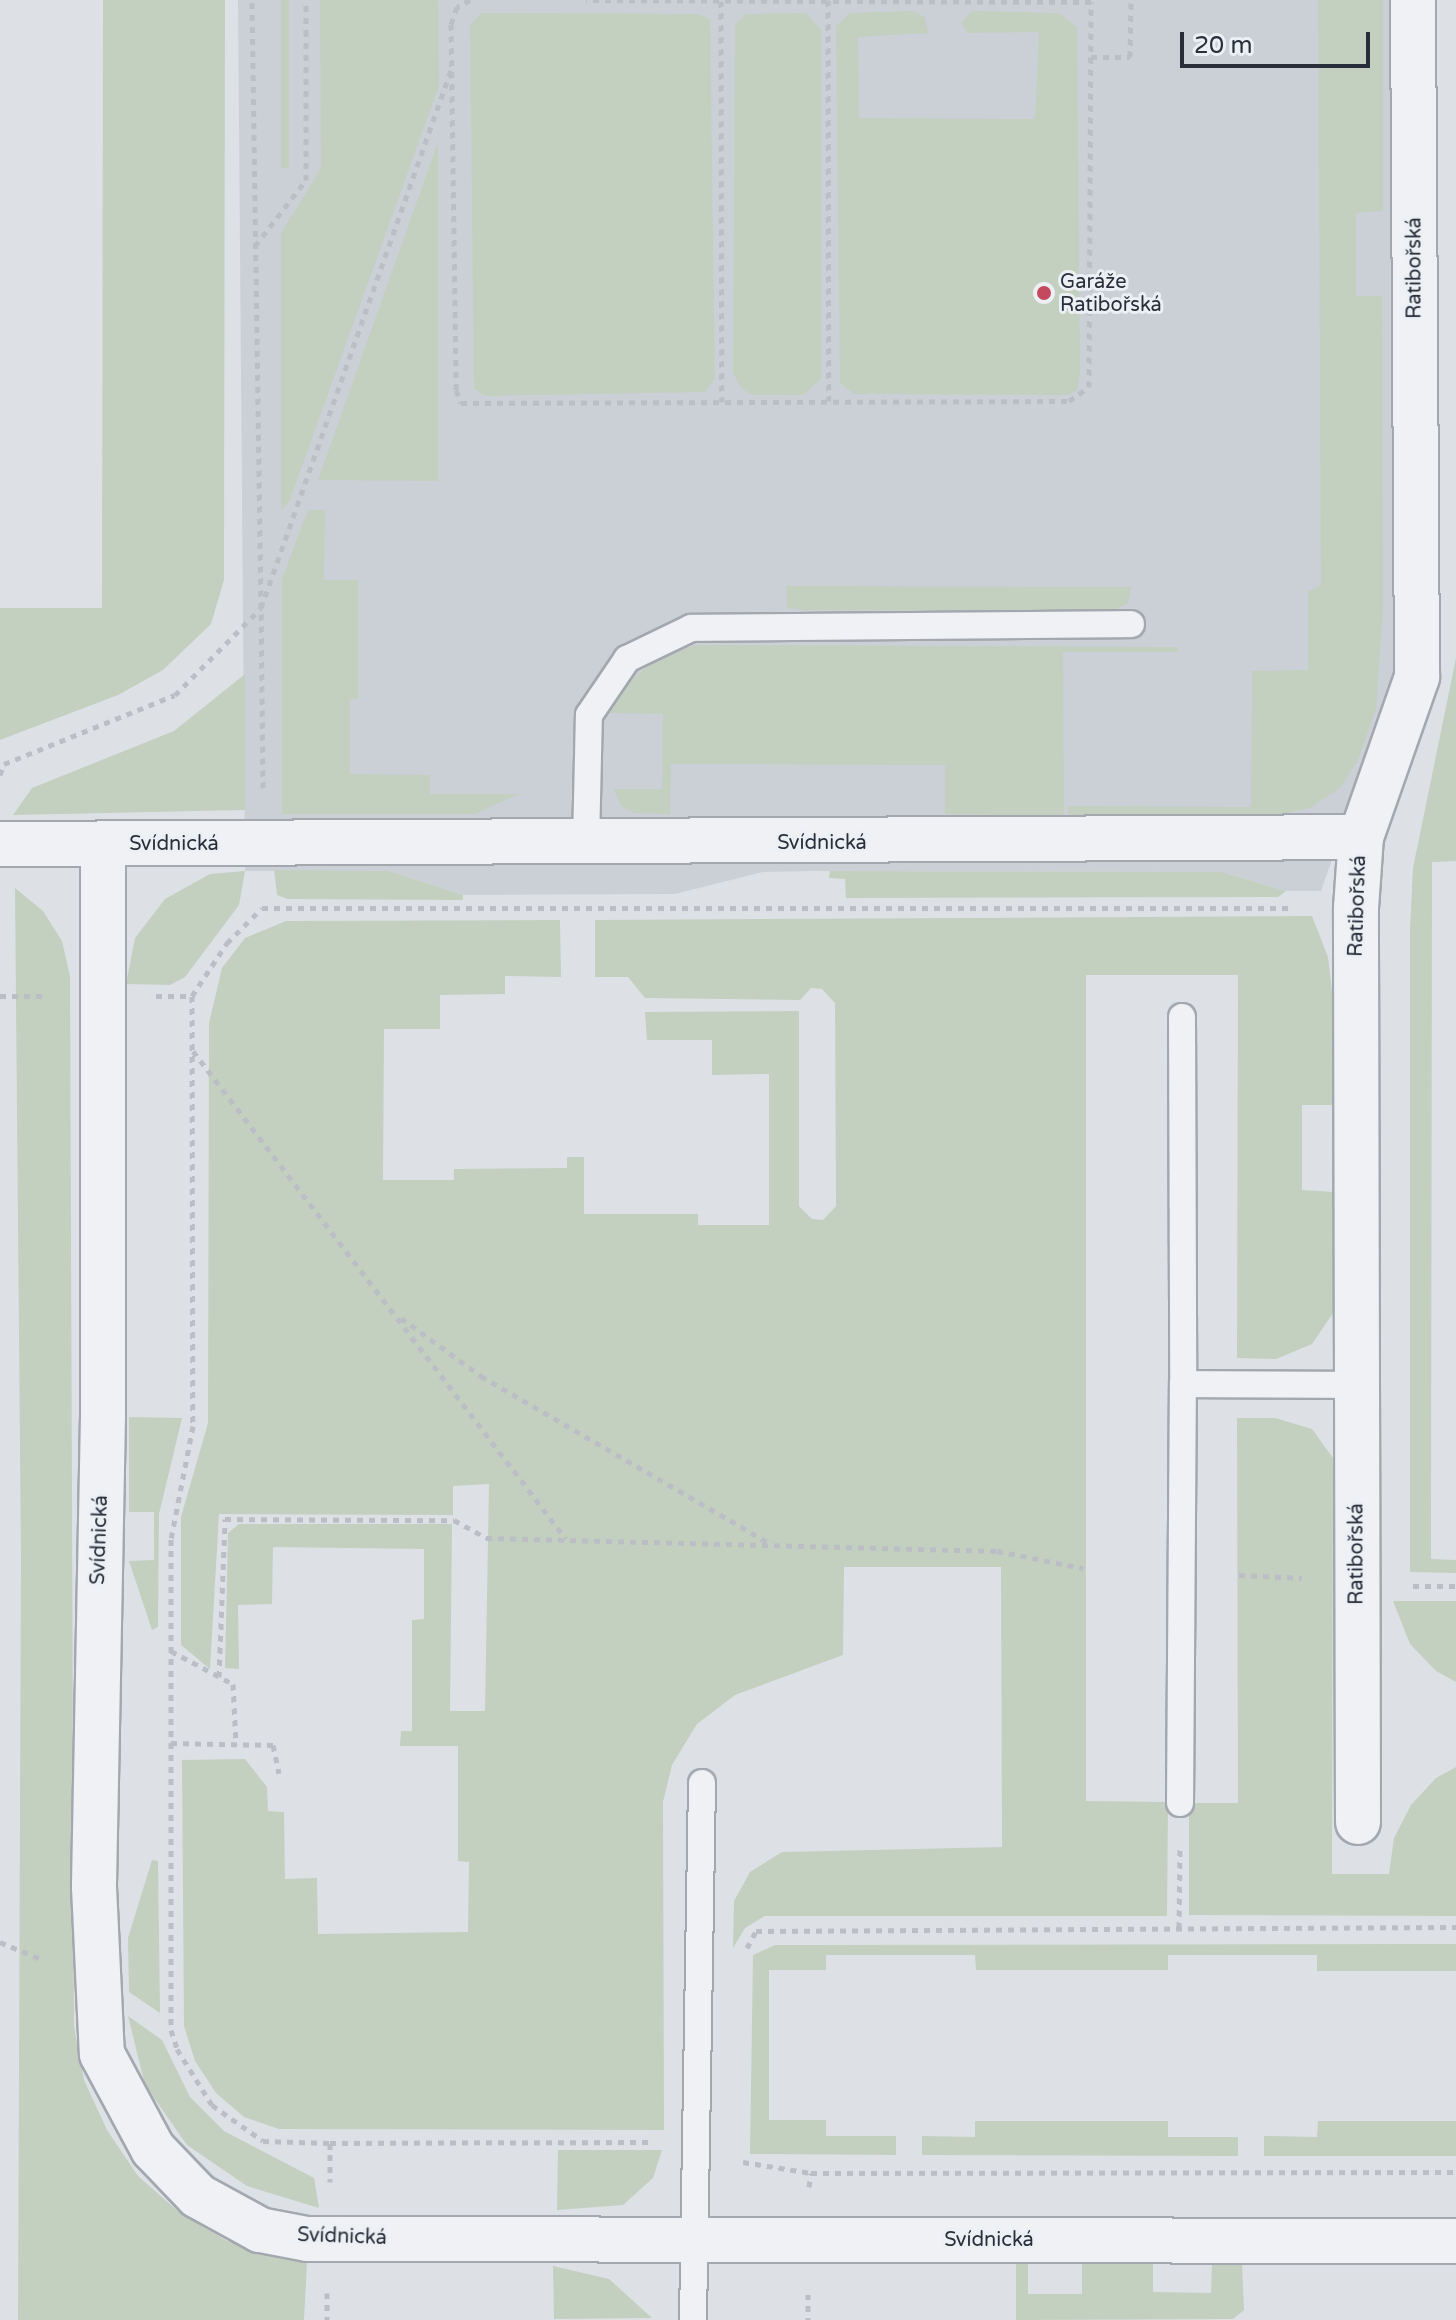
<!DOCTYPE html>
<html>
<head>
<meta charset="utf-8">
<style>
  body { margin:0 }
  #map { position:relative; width:1456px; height:2320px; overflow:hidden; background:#dde1e6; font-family:"Varela Round",sans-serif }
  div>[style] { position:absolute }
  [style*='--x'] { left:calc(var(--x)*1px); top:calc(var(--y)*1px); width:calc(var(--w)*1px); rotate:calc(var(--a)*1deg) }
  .built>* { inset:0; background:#cbd0d7 }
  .green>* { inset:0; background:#c3cfbf; transform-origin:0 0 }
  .path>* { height:5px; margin-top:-2.5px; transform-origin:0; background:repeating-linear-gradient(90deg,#bbbfc5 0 6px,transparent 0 12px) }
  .roads { filter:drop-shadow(2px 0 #a3a8af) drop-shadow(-2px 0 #a3a8af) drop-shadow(0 2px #a3a8af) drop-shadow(0 -2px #a3a8af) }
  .lane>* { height:26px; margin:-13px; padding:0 13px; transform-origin:13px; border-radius:13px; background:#eff1f5 }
  .street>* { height:44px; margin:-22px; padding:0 22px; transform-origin:22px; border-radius:22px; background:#eff1f5 }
  .dots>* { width:22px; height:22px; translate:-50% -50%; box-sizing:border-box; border:4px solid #ecf0f4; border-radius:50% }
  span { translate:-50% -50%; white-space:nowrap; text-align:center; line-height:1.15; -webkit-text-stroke:6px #ecf0f4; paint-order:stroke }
  .street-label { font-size:20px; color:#282f3b }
  .poi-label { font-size:20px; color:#282f3b }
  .left { translate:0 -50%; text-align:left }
  .scale { position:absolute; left:1180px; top:32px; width:190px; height:36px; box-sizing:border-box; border:4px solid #282f3b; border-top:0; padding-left:10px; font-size:24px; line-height:28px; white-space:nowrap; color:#282f3b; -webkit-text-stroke:6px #ecf0f4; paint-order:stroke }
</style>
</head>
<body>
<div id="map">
  <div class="built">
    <div style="clip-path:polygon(238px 0,1395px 0,1396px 676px,1321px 891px,1286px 891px,1222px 872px,814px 871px,763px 872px,675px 894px,463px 895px,389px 871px,245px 871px)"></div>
  </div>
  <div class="green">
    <div style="clip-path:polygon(103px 0,225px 0,224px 580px,211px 624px,163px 670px,118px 695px,0 740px,0 608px,102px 608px)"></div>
    <div style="left:281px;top:0;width:8px;height:168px"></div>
    <div style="clip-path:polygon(320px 0,438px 0,439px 86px,289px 502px,281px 510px,281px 233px,321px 168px)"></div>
    <div style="clip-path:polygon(1318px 0,1383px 0,1383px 211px,1356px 213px,1356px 296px,1382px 296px,1383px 608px,1376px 709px,1358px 760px,1341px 787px,1310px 808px,1282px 814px,1068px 815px,1068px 806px,1251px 807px,1252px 671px,1308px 670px,1308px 592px,1321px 585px)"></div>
    <div style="clip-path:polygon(913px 11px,925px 17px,928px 33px,858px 37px,859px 118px,1035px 119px,1039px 32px,968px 33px,961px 23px,972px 11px,1058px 13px,1077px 27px,1080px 373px,1077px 390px,1068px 395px,854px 394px,840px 383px,836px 26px,850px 13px)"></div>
    <div style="clip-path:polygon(481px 13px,698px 14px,710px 19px,715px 378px,705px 392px,486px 396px,474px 389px,470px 25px)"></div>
    <div style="clip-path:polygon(806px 13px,821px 30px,821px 379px,803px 395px,752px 395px,741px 388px,733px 373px,735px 25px,746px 14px)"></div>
    <div style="clip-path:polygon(438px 142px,438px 481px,318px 480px)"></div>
    <div style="clip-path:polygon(308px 510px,325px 510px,324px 580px,358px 580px,358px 699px,350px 699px,350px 774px,430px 775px,430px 794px,519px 794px,475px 814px,282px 814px,282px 579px)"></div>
    <div style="clip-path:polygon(786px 586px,1131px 587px,1128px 603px,1113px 611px,804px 610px,787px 608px)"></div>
    <div style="clip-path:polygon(696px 645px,1178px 647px,1178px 652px,1063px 652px,1064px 816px,945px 814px,945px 765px,671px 764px,670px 814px,634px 813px,621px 806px,614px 789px,662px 789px,663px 714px,610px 713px,611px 707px,619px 691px,658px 657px)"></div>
    <div style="clip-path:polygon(1456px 658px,1456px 861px,1432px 862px,1431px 1559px,1456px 1560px,1456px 1573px,1410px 1572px,1410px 929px,1413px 868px)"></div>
    <div style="clip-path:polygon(245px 674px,245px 810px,13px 815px,32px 788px,174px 731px)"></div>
    <div style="clip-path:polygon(274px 870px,389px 871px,463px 895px,463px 900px,288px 899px,277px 895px)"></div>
    <div style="clip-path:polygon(245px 871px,239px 905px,185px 977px,170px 985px,126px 984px,135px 938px,165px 899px,210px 874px)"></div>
    <div style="clip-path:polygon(830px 871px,1222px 872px,1286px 891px,1278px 897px,846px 898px,845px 879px,829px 878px)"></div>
    <div style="clip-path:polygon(15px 888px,43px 911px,62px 941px,70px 976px,74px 2026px,84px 2080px,107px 2130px,138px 2176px,180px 2213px,227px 2241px,307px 2262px,304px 2320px,18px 2320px,21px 1559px)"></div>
    <div style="clip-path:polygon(1312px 916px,1328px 957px,1333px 1000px,1332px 1105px,1302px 1105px,1302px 1190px,1333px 1192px,1333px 1313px,1312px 1344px,1276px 1359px,1237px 1358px,1238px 975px,1086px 975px,1086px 1801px,1168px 1802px,1167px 1916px,765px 1916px,745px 1928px,733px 1948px,734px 1901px,750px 1872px,782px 1852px,1002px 1847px,1001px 1567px,844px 1567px,843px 1655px,735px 1695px,697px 1724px,672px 1765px,663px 1802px,664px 2130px,279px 2129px,244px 2117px,216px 2093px,195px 2061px,184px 2026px,182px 1760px,245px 1759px,267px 1787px,268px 1811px,284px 1812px,285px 1879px,317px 1878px,318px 1934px,468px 1932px,469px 1862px,458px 1861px,458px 1746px,400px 1746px,401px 1731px,412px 1731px,412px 1620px,424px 1619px,424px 1549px,273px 1547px,272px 1604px,238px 1605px,239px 1669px,225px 1668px,228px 1533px,239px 1524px,452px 1524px,450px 1711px,485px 1711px,489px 1484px,453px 1486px,453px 1515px,219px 1514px,210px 1669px,181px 1645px,181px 1517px,208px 1423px,209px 1023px,222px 968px,245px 938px,286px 921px,560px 920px,561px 977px,505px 976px,505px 994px,440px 995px,440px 1029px,384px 1029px,383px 1180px,454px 1180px,454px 1169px,567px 1168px,567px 1157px,584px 1157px,584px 1214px,698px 1214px,698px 1225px,769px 1225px,769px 1074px,712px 1075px,712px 1040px,647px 1040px,645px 1012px,799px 1011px,799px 1206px,812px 1219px,823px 1220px,836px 1206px,835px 1003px,822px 989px,811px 988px,800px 1000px,645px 998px,628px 977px,595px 977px,595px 920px)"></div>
    <div style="clip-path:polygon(129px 1417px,182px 1418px,159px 1514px,158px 1627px,152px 1630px,129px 1561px,154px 1560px,154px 1512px,129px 1512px)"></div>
    <div style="clip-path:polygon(1237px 1418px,1275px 1418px,1312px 1429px,1333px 1458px,1332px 1874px,1389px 1874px,1394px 1838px,1411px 1805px,1436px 1778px,1456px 1767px,1456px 1916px,1189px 1915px,1189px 1803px,1238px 1803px)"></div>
    <div style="clip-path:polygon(1393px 1601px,1456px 1601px,1456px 1682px,1436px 1671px,1410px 1644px)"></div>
    <div style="clip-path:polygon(152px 1860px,158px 1861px,160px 2013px,129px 1992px,128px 1938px)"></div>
    <div style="clip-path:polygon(1456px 1944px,1456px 1971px,1317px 1971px,1317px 1955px,1168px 1955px,1168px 1970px,976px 1970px,975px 1955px,826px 1955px,826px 1970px,769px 1970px,769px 2120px,826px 2120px,826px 2136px,896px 2136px,896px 2155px,750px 2154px,753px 1955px,775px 1945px)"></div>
    <div style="clip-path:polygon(128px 2016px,162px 2040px,190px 2097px,224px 2131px,314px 2178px,319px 2208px,247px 2186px,187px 2145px,145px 2085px)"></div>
    <div style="clip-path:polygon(975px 2121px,1168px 2121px,1168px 2137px,1238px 2137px,1238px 2156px,922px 2155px,922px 2136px,975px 2137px)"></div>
    <div style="clip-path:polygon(1318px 2121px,1456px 2121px,1456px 2156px,1264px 2156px,1264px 2136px,1317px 2137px)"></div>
    <div style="clip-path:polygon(558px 2150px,662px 2150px,653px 2178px,623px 2205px,557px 2210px)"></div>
    <div style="clip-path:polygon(1016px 2263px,1028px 2263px,1028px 2294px,1082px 2294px,1082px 2263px,1153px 2264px,1153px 2292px,1211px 2293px,1212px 2263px,1242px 2263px,1244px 2310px,1233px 2319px,1016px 2320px)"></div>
    <div style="clip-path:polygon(553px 2266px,609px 2279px,652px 2318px,554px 2319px)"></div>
  </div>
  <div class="path">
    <div style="--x:470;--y:0;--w:15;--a:152"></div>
    <div style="--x:457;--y:7;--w:18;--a:109"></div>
    <div style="--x:451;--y:24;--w:366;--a:89.2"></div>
    <div style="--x:456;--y:390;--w:14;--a:69"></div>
    <div style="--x:461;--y:403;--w:608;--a:-0.19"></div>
    <div style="--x:1069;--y:401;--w:24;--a:-35"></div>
    <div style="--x:1089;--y:387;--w:385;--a:-89.7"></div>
    <div style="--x:1091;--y:2;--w:505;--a:-179.77"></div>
    <div style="--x:828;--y:0;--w:401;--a:89.9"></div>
    <div style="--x:721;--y:1;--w:401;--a:89.9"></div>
    <div style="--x:1091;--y:57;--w:39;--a:0"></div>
    <div style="--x:1130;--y:57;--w:57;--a:-89"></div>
    <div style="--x:255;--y:246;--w:83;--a:-52.3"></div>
    <div style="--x:306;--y:180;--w:180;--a:-90"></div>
    <div style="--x:0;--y:775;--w:12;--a:-70"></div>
    <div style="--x:4;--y:764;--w:184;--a:-22"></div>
    <div style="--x:175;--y:695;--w:122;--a:-45.3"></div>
    <div style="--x:261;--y:608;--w:608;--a:-90.85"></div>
    <div style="--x:263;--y:788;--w:180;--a:-90.6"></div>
    <div style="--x:261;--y:608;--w:571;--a:-70.55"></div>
    <div style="--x:0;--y:996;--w:47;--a:0"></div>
    <div style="--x:156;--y:996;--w:36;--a:0"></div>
    <div style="--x:192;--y:996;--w:430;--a:89.9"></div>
    <div style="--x:193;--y:1426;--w:115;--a:101"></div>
    <div style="--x:171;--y:1539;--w:491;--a:90"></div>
    <div style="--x:171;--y:2030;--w:20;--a:72"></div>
    <div style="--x:177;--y:2049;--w:66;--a:58"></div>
    <div style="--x:212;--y:2105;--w:62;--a:35.2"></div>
    <div style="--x:263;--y:2141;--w:67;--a:1.7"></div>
    <div style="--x:330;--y:2143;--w:39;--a:90"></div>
    <div style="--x:192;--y:996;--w:64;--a:-56.6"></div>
    <div style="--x:227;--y:943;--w:49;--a:-45"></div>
    <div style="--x:262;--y:908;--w:1032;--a:0"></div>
    <div style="--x:193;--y:1051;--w:614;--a:52.61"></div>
    <div style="--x:401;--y:1318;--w:99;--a:35.9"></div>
    <div style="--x:481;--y:1376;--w:335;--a:30.1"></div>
    <div style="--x:1239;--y:1575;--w:63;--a:2.7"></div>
    <div style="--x:1413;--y:1586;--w:43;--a:0"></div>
    <div style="--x:171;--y:1651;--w:70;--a:28"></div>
    <div style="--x:233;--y:1684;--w:60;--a:87.1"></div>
    <div style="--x:219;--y:1677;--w:158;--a:-87.8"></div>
    <div style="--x:225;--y:1519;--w:229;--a:0.3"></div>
    <div style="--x:454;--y:1520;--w:37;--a:29"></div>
    <div style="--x:486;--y:1538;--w:511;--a:1.46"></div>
    <div style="--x:997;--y:1551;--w:88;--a:11.2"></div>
    <div style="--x:171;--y:1743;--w:102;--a:1.1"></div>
    <div style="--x:273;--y:1745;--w:29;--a:78"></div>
    <div style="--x:1179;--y:1928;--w:79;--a:-89.3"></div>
    <div style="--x:0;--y:1942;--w:47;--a:22.7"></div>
    <div style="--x:747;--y:1948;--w:19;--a:-62"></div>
    <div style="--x:756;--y:1931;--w:700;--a:-0.33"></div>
    <div style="--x:330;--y:2143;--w:319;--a:-0.2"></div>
    <div style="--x:743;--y:2162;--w:69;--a:9.2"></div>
    <div style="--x:809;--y:2187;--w:14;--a:-82"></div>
    <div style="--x:811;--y:2173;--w:645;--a:-0.09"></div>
    <div style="--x:327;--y:2293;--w:27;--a:90"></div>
    <div style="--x:808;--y:2294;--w:26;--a:90"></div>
  </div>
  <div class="roads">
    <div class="lane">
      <div style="--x:586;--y:844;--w:129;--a:-88.7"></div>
      <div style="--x:589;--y:715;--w:68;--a:-55.8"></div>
      <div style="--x:627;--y:659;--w:71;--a:-25.8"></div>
      <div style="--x:691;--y:628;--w:440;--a:-0.5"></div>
      <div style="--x:1182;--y:1017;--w:367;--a:89.8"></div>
      <div style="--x:1183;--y:1384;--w:174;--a:0.3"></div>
      <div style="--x:1180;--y:1803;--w:419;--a:-89.6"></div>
      <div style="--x:693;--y:2320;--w:537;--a:-89.04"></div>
    </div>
    <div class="street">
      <div style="--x:103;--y:843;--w:573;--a:90"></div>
      <div style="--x:103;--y:1416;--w:471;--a:91.1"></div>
      <div style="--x:94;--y:1887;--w:167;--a:87.3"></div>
      <div style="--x:102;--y:2054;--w:108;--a:61.8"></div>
      <div style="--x:153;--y:2149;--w:65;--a:46.2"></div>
      <div style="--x:198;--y:2196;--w:71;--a:28.7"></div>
      <div style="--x:260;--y:2230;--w:48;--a:10.8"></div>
      <div style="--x:307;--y:2239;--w:1149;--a:0.1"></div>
      <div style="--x:0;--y:844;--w:1361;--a:-0.29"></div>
      <div style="--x:1358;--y:1822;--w:914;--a:-90.13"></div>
      <div style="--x:1356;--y:908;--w:71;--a:-86"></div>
      <div style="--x:1361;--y:837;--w:170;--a:-70.7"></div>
      <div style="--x:1417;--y:677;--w:677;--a:-90.34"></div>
    </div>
  </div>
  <div class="dots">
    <div style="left:1044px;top:293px;background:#c4495e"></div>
  </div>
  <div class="street-label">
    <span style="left:1415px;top:268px;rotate:-90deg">Ratibořská</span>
    <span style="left:822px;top:843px">Svídnická</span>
    <span style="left:174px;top:844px">Svídnická</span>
    <span style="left:1358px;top:906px;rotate:-88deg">Ratibořská</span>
    <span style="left:100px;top:1540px;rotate:-88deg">Svídnická</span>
    <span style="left:1357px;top:1554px;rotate:-90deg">Ratibořská</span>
    <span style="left:342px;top:2237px;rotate:2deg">Svídnická</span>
    <span style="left:989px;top:2240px">Svídnická</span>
  </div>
  <div class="poi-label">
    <span class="left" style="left:1060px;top:294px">Garáže<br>Ratibořská</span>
  </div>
  <div class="scale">20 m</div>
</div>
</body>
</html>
